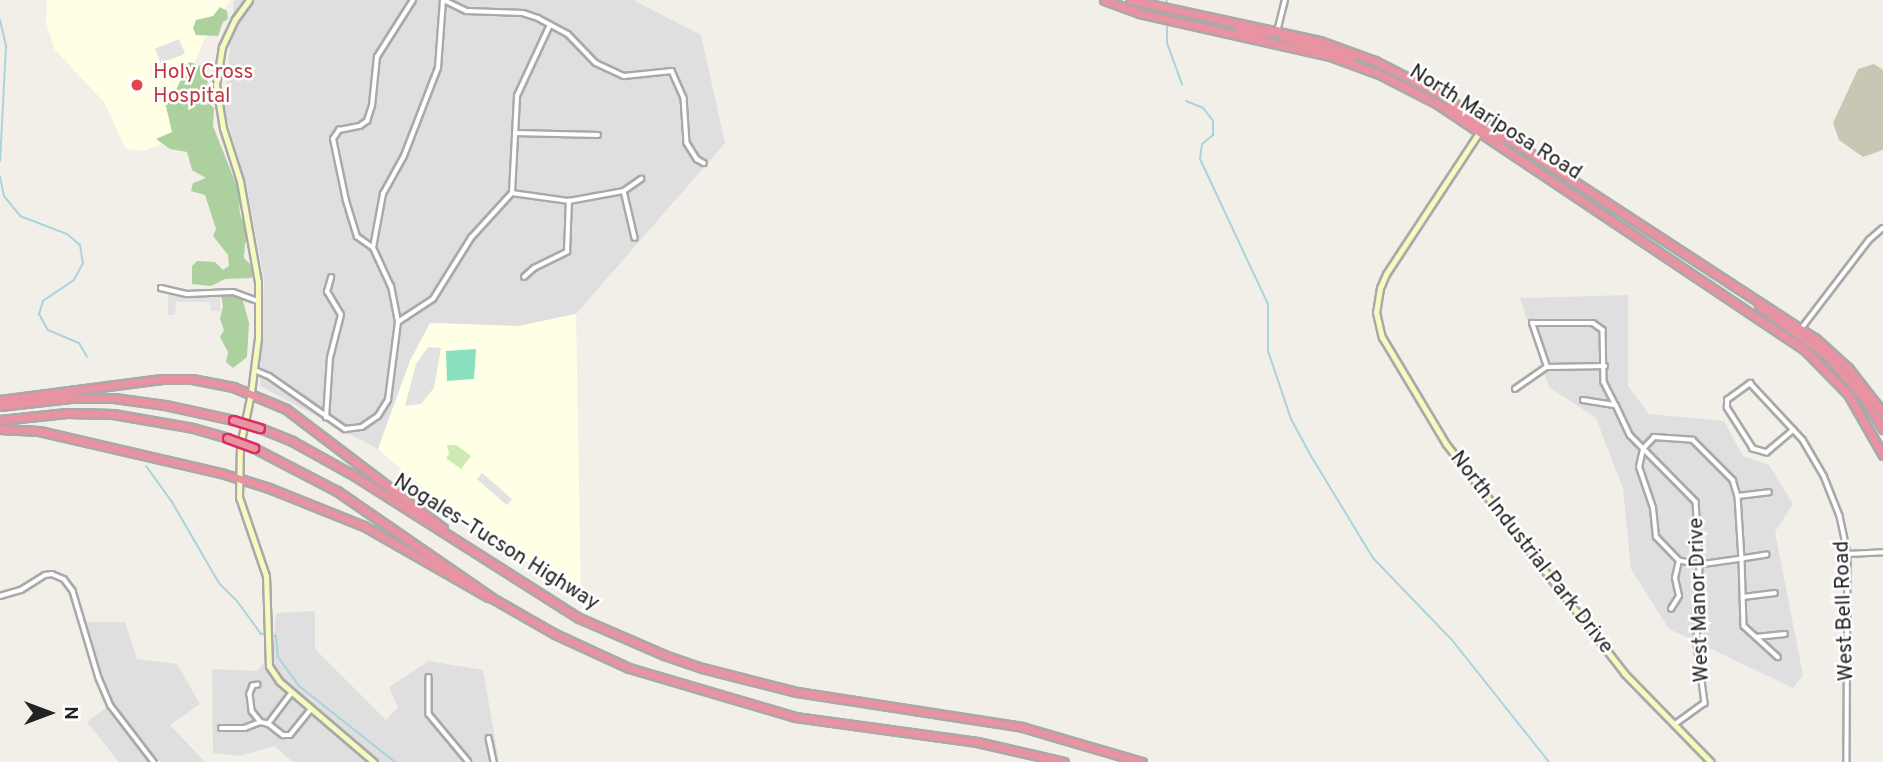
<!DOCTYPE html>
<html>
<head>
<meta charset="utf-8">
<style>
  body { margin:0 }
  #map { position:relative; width:1883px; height:762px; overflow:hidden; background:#f2efe9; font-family:Overpass,sans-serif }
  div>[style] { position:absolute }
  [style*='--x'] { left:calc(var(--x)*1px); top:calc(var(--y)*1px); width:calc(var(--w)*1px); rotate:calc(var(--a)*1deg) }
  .residential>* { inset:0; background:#e0dfdf }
  .education>* { inset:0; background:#ffffe5 }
  .construction>* { inset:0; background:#c7c7b4 }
  .grass>* { inset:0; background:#cdebb0 }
  .forest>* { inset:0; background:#add19e }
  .pitch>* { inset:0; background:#88e0be }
  .parking>* { inset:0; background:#e2e2e2; transform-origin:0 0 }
  .stream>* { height:2px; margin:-1px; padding:0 1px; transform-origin:1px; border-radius:1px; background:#aad3df }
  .roads { filter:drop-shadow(2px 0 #a9a9a9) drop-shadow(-2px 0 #a9a9a9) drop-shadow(0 2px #a9a9a9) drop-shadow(0 -2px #a9a9a9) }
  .street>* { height:3.5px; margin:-1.75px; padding:0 1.75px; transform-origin:1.75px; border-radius:1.75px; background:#fff }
  .secondary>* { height:5px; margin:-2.5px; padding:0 2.5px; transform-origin:2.5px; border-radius:2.5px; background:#f7fabf }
  .highway>* { height:7px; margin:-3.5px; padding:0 3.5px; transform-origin:3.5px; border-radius:3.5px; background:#e892a2 }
  .bridges { filter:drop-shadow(2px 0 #dc2a67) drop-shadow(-2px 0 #dc2a67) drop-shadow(0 2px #dc2a67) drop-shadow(0 -2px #dc2a67) }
  .highway-bridge>* { height:7px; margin:-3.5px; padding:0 3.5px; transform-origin:3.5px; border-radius:3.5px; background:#e892a2 }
  .dots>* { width:19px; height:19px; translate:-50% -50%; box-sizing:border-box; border:4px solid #fff; border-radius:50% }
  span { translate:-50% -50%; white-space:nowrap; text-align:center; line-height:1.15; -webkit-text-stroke:5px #fff; paint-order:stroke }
  .health-label { font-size:21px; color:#be3a42 }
  .left { translate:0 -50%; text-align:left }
  .street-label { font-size:21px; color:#222 }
  .north { position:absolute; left:14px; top:678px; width:70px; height:70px; -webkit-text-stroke:5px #fff; paint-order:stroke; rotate:90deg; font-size:19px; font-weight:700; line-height:28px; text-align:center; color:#222 }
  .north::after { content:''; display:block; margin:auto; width:24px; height:32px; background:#222; clip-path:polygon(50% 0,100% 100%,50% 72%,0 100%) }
</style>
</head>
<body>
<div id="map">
  <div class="residential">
    <div style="clip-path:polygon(234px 0,633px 0,701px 35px,725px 143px,576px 314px,519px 326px,430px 323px,410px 361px,378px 449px,260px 386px,264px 279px,246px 183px,224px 110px)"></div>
    <div style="clip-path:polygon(1628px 295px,1628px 386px,1649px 414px,1724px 421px,1743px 456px,1769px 465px,1793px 504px,1775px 532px,1803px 675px,1793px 688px,1669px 629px,1631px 569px,1623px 489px,1596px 418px,1549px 387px,1520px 298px)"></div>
    <div style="clip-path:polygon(315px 611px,315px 649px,386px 720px,398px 707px,389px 687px,429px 661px,483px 670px,499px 762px,293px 762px,274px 746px,239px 756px,213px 753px,212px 669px,257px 671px,272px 653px,276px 613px)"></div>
    <div style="clip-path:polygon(85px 622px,125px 622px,137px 659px,177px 664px,200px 704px,170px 725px,205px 762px,160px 762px,116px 707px,104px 684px)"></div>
    <div style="clip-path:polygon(107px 707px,152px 762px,119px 762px,87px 722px)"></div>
  </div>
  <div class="education">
    <div style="clip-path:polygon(47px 0,230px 0,204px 40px,191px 71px,179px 137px,143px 151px,126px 149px,104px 102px,55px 50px,46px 22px)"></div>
    <div style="clip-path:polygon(576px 314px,581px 599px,547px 572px,485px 541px,378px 449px,410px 361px,430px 323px,519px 326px)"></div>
  </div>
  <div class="construction">
    <div style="clip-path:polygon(1874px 64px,1883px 70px,1883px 150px,1863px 157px,1839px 140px,1833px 123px,1858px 69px)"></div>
  </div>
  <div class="grass">
    <div style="clip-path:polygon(447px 445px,456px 445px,471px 456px,461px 469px,446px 458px,449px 454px)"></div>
  </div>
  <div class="forest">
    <div style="clip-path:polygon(220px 7px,227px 11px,228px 19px,223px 22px,218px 36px,196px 35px,193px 28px,196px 20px,213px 16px)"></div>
    <div style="clip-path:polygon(189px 62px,205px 67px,208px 81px,204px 99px,214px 108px,213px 126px,238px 189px,240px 214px,249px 237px,245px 244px,244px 258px,252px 266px,252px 278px,225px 279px,211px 286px,192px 284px,192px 266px,197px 261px,215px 262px,223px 270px,229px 266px,228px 255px,213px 236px,216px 229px,205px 195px,191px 191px,193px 183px,206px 178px,192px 170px,187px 152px,170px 149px,156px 139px,172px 132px,165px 102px,176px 90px)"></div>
    <div style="clip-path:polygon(226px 294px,241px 294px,249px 323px,247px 357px,233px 368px,226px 362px,228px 352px,220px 337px,224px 330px,220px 319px,223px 306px,221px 295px)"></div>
  </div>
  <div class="pitch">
    <div style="clip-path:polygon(476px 349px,474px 379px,447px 381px,446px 351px)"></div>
  </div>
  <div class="parking">
    <div style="left:179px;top:39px;width:16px;height:26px;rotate:68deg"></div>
    <div style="clip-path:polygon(220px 294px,220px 311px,211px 311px,210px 302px,176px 302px,175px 315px,168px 315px,168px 295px)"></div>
    <div style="clip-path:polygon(428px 347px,441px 348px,434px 388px,421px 404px,405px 406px,416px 364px)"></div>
    <div style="left:482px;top:473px;width:40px;height:8px;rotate:41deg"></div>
  </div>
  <div class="stream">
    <div style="--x:1166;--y:0;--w:2;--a:63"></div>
    <div style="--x:0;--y:20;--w:28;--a:77"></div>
    <div style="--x:6;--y:47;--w:114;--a:93"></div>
    <div style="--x:1167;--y:27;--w:16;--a:90"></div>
    <div style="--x:1167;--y:43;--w:44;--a:69.9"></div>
    <div style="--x:1186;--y:101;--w:18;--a:22"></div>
    <div style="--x:1203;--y:108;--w:16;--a:52"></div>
    <div style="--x:1213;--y:121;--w:14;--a:90"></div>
    <div style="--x:1213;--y:135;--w:14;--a:141"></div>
    <div style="--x:1202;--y:144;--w:15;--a:98"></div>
    <div style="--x:1200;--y:159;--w:160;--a:64.9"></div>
    <div style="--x:1268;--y:304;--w:47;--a:90"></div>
    <div style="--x:1268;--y:351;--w:72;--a:71.3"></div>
    <div style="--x:1291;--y:419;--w:42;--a:61.6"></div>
    <div style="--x:1311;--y:456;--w:119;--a:58.7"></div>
    <div style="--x:1373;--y:558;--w:114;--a:46.1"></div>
    <div style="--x:1452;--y:640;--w:156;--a:51.5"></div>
    <div style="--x:0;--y:177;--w:19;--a:78"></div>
    <div style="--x:4;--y:196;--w:26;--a:51"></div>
    <div style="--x:20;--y:216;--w:50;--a:21"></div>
    <div style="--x:67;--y:234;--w:17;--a:40"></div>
    <div style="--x:80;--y:245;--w:18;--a:81"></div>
    <div style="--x:83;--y:263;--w:19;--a:118"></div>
    <div style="--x:74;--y:280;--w:37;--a:146"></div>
    <div style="--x:43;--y:301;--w:14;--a:107"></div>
    <div style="--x:39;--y:314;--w:18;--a:61"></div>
    <div style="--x:48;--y:330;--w:34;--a:23"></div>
    <div style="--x:79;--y:343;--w:16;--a:60"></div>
    <div style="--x:146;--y:466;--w:44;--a:54.2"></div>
    <div style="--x:172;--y:502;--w:94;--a:59.9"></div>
    <div style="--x:219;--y:583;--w:25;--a:45"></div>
    <div style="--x:237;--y:601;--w:41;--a:54"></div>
    <div style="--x:261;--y:634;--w:5;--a:0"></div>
    <div style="--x:271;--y:635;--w:5;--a:11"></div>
    <div style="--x:276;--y:636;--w:21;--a:85"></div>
    <div style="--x:278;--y:657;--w:36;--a:54"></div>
    <div style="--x:299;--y:686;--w:122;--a:38.4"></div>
  </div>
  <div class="roads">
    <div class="street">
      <div style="--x:444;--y:0;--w:25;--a:26"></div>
      <div style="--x:467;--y:11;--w:56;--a:2"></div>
      <div style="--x:523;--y:13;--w:16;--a:18"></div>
      <div style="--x:538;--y:18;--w:34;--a:28"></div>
      <div style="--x:568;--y:34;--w:40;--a:46"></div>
      <div style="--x:596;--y:63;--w:31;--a:25"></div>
      <div style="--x:624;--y:76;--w:48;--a:-5.9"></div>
      <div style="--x:672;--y:71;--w:30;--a:66"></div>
      <div style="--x:684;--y:98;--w:45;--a:86.2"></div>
      <div style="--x:687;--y:143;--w:19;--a:58"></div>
      <div style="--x:697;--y:159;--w:8;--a:30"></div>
      <div style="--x:1278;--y:28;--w:29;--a:-76"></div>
      <div style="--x:515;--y:133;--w:83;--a:1.4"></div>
      <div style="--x:624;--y:191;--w:48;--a:76.8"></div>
      <div style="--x:512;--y:193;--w:58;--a:8"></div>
      <div style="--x:569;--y:201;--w:56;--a:-10.3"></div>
      <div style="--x:624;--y:191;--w:21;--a:-35"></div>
      <div style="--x:373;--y:248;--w:19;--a:-145"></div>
      <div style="--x:357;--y:237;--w:38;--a:-107"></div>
      <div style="--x:346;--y:201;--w:63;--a:-101.8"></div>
      <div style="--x:333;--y:139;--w:11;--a:-56"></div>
      <div style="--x:339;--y:130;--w:21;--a:-11"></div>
      <div style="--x:360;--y:126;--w:9;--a:-36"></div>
      <div style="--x:367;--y:121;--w:16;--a:-72"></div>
      <div style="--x:372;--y:106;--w:49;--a:-84.2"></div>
      <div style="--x:377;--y:57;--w:67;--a:-57.7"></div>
      <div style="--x:524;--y:277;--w:13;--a:-42"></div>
      <div style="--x:534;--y:268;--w:37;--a:-26"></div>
      <div style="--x:567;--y:252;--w:51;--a:-87.8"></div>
      <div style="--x:161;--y:288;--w:27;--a:13"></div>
      <div style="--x:187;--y:294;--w:46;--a:-2.5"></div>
      <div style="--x:233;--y:292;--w:27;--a:20"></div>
      <div style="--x:398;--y:322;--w:36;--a:-101"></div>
      <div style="--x:391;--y:287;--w:43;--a:-114.8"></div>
      <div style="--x:373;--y:248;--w:55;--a:-79.5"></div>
      <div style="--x:383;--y:194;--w:43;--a:-61.1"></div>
      <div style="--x:404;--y:156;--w:94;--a:-68.9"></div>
      <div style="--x:438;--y:68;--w:68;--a:-85.8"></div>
      <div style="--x:1801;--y:329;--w:112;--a:-52.6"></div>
      <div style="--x:1869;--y:240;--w:18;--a:-41"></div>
      <div style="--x:1548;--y:367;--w:57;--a:-1"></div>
      <div style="--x:255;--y:370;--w:15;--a:23"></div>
      <div style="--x:269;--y:376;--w:93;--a:34.9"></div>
      <div style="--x:345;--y:429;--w:17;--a:-7"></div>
      <div style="--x:362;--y:427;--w:19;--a:-35"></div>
      <div style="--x:378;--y:416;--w:19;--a:-58"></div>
      <div style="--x:388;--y:400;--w:79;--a:-82.7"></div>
      <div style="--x:398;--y:322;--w:42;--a:-33.3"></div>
      <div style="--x:433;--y:299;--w:72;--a:-58.1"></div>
      <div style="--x:471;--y:238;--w:61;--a:-47.7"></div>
      <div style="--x:512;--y:193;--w:97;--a:-87"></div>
      <div style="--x:517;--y:96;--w:78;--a:-65.1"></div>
      <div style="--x:1515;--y:389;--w:39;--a:-35"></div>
      <div style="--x:1547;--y:367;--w:46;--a:-108.8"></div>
      <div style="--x:1532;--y:323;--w:61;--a:0"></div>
      <div style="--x:1593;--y:323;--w:12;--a:35"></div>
      <div style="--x:1603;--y:330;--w:52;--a:88.9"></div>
      <div style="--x:1604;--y:382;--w:25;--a:63"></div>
      <div style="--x:1583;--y:400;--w:33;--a:9"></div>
      <div style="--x:1616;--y:405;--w:33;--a:65"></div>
      <div style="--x:1630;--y:435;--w:94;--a:45.4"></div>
      <div style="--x:1696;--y:502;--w:63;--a:86.4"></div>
      <div style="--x:1700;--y:565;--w:79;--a:92.2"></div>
      <div style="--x:1697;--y:644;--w:60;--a:82.3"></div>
      <div style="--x:1705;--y:703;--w:37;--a:144"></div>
      <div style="--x:326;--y:418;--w:60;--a:-86.2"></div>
      <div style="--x:330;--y:358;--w:44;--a:-75.7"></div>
      <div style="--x:341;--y:315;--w:27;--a:-121"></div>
      <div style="--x:327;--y:292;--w:15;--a:-74"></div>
      <div style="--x:1794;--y:430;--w:35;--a:140"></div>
      <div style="--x:1767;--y:453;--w:15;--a:-164"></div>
      <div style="--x:1753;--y:449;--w:49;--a:-122.4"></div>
      <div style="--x:1727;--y:408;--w:8;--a:-90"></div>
      <div style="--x:1727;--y:400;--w:29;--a:-36"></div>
      <div style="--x:1750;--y:383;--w:78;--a:47.1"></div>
      <div style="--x:1803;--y:440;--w:42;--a:59.7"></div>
      <div style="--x:1824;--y:476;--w:43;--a:68.2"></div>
      <div style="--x:1840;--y:516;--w:39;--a:78"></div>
      <div style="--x:1848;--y:554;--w:208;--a:90.3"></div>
      <div style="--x:1738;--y:496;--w:31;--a:-7"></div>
      <div style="--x:1848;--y:554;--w:35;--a:-3"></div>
      <div style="--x:1767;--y:555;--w:25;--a:171"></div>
      <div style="--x:1742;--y:559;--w:42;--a:171.9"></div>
      <div style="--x:1700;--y:565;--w:21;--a:-169"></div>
      <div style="--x:1679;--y:561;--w:33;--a:-134"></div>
      <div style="--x:1656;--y:537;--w:29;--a:-96"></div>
      <div style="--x:1653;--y:508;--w:43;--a:-108.9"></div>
      <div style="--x:1639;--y:467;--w:18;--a:-77"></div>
      <div style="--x:1643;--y:449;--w:16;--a:-47"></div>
      <div style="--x:1654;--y:437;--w:39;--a:4"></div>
      <div style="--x:1693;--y:440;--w:57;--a:45"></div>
      <div style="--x:1733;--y:480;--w:17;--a:73"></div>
      <div style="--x:1738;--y:496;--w:63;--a:86.4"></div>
      <div style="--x:1742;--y:559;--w:67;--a:88.3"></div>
      <div style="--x:1744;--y:626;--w:46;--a:42.4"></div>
      <div style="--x:0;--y:596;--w:22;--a:-16"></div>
      <div style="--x:21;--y:590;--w:28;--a:-32"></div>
      <div style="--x:45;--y:575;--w:7;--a:-8"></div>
      <div style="--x:52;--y:574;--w:13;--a:23"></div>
      <div style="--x:64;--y:579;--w:15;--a:53"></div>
      <div style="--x:73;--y:591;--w:91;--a:73.4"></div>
      <div style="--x:99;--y:678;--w:30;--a:67"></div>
      <div style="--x:111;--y:706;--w:71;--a:52.5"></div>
      <div style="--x:1743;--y:597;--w:32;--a:-7"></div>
      <div style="--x:1671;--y:609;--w:15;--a:-58"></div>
      <div style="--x:1679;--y:596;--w:18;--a:-103"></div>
      <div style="--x:1675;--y:578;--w:17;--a:-77"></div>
      <div style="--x:1756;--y:637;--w:29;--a:-6"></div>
      <div style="--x:429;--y:677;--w:37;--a:90"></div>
      <div style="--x:429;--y:714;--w:62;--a:50.2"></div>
      <div style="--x:258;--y:685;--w:5;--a:169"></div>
      <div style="--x:253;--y:686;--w:9;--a:111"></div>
      <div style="--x:250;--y:694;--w:17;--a:83"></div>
      <div style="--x:252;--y:711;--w:14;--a:51"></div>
      <div style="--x:261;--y:722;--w:8;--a:14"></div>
      <div style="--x:292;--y:693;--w:39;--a:127"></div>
      <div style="--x:269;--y:724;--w:18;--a:38"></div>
      <div style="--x:283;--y:735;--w:7;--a:0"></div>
      <div style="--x:290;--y:735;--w:32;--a:-51"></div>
      <div style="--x:221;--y:728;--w:24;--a:0"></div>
      <div style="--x:245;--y:728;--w:17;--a:-21"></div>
      <div style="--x:489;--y:738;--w:25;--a:78"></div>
    </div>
    <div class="secondary">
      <div style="--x:249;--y:0;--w:24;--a:126"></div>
      <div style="--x:235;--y:19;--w:31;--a:115"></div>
      <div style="--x:222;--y:47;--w:38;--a:99"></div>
      <div style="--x:216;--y:85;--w:44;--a:80.8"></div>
      <div style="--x:223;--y:128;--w:56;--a:72.2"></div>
      <div style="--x:240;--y:181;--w:103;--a:79.9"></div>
      <div style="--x:258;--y:282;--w:56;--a:90"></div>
      <div style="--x:258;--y:338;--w:55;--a:97.3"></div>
      <div style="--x:251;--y:393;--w:53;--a:101.9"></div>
      <div style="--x:240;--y:445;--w:52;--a:91.1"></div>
      <div style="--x:239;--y:497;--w:83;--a:71.1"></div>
      <div style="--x:266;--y:576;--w:90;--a:88.1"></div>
      <div style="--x:269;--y:666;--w:18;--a:56"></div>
      <div style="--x:279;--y:681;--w:125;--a:40.5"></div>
      <div style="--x:1480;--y:131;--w:171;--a:123.3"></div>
      <div style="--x:1386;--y:274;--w:15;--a:113"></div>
      <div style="--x:1380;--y:288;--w:24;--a:99"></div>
      <div style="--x:1376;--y:312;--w:26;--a:77"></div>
      <div style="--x:1382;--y:337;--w:125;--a:59.1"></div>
      <div style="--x:1446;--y:444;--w:290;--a:52.1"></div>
      <div style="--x:1624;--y:673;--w:124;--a:45.7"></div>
    </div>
    <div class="highway">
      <div style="--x:1104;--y:0;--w:37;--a:20"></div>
      <div style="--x:1139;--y:13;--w:196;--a:12.7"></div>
      <div style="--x:1330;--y:56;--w:52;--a:20.2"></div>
      <div style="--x:1379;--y:74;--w:64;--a:27"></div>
      <div style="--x:1436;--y:103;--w:443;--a:33.8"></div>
      <div style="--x:1804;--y:349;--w:63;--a:45.6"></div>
      <div style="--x:1848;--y:394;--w:70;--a:60.2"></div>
      <div style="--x:1130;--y:0;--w:194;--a:12.2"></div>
      <div style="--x:1320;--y:41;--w:59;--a:20"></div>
      <div style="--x:1375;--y:61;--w:73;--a:26.9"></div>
      <div style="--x:1440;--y:94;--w:447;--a:33.1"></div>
      <div style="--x:1815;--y:338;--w:45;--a:42.3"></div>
      <div style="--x:1848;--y:368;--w:57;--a:52.1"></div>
      <div style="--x:1238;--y:29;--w:29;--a:10"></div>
      <div style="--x:1267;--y:34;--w:10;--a:-17"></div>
      <div style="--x:1277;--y:30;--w:9;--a:49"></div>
      <div style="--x:1283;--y:37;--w:72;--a:17.7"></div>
      <div style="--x:1451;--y:105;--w:31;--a:36"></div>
      <div style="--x:1476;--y:123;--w:9;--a:63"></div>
      <div style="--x:1480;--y:131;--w:8;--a:0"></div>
      <div style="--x:1488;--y:131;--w:16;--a:27"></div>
      <div style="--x:1759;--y:306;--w:84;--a:36.3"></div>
      <div style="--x:1827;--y:356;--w:55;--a:48.7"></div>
      <div style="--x:1863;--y:397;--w:38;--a:58"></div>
      <div style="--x:0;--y:400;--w:163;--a:-7.4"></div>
      <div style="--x:162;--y:379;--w:30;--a:0"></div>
      <div style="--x:192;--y:379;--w:42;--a:11"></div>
      <div style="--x:233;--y:387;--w:57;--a:22.5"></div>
      <div style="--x:286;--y:409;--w:197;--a:37.2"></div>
      <div style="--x:0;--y:406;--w:71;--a:-6.4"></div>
      <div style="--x:71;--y:398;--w:43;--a:0"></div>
      <div style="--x:114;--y:398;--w:51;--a:7.8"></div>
      <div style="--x:165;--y:405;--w:70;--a:12.4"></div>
      <div style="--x:0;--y:420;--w:67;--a:-6"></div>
      <div style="--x:67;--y:413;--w:46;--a:1.2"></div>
      <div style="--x:113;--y:414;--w:81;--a:9.9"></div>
      <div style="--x:193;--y:428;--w:35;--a:16"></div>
      <div style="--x:260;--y:428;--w:35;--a:22"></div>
      <div style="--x:292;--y:441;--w:72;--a:29.1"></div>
      <div style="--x:355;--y:476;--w:265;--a:32.4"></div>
      <div style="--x:579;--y:618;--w:93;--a:23.5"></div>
      <div style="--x:664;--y:655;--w:40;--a:18.9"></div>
      <div style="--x:702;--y:668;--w:98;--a:14.2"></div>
      <div style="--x:797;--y:692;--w:228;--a:8.8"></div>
      <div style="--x:1022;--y:727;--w:125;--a:16.3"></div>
      <div style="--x:0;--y:429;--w:39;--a:3"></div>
      <div style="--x:39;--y:431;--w:187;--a:13"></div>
      <div style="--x:221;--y:473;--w:50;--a:17.4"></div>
      <div style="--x:269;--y:488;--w:102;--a:21.8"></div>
      <div style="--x:364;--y:526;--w:143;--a:29.8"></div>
      <div style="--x:254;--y:448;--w:93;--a:27.4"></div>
      <div style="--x:337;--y:491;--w:188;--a:34.6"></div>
      <div style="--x:492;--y:598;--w:73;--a:29.7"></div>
      <div style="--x:555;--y:634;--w:81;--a:24.7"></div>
      <div style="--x:629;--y:668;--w:173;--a:16.4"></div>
      <div style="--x:795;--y:717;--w:184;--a:7.8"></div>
      <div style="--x:977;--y:742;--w:89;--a:12.9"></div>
    </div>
  </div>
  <div class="bridges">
    <div class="highway-bridge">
      <div style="--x:233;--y:420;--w:28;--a:17"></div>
      <div style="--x:227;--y:438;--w:29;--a:20"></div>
    </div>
  </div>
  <div class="dots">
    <div style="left:137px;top:85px;background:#e0444e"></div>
  </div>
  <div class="health-label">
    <span class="left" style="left:153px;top:85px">Holy Cross<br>Hospital</span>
  </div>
  <div class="street-label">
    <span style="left:1495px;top:123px;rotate:32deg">North Mariposa Road</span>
    <span style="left:496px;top:543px;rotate:32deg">Nogales–Tucson Highway</span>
    <span style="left:1531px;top:553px;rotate:52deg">North Industrial Park Drive</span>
    <span style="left:1700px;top:600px;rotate:-92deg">West Manor Drive</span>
    <span style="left:1845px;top:611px;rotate:-92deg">West Bell Road</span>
  </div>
  <div class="north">N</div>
</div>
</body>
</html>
